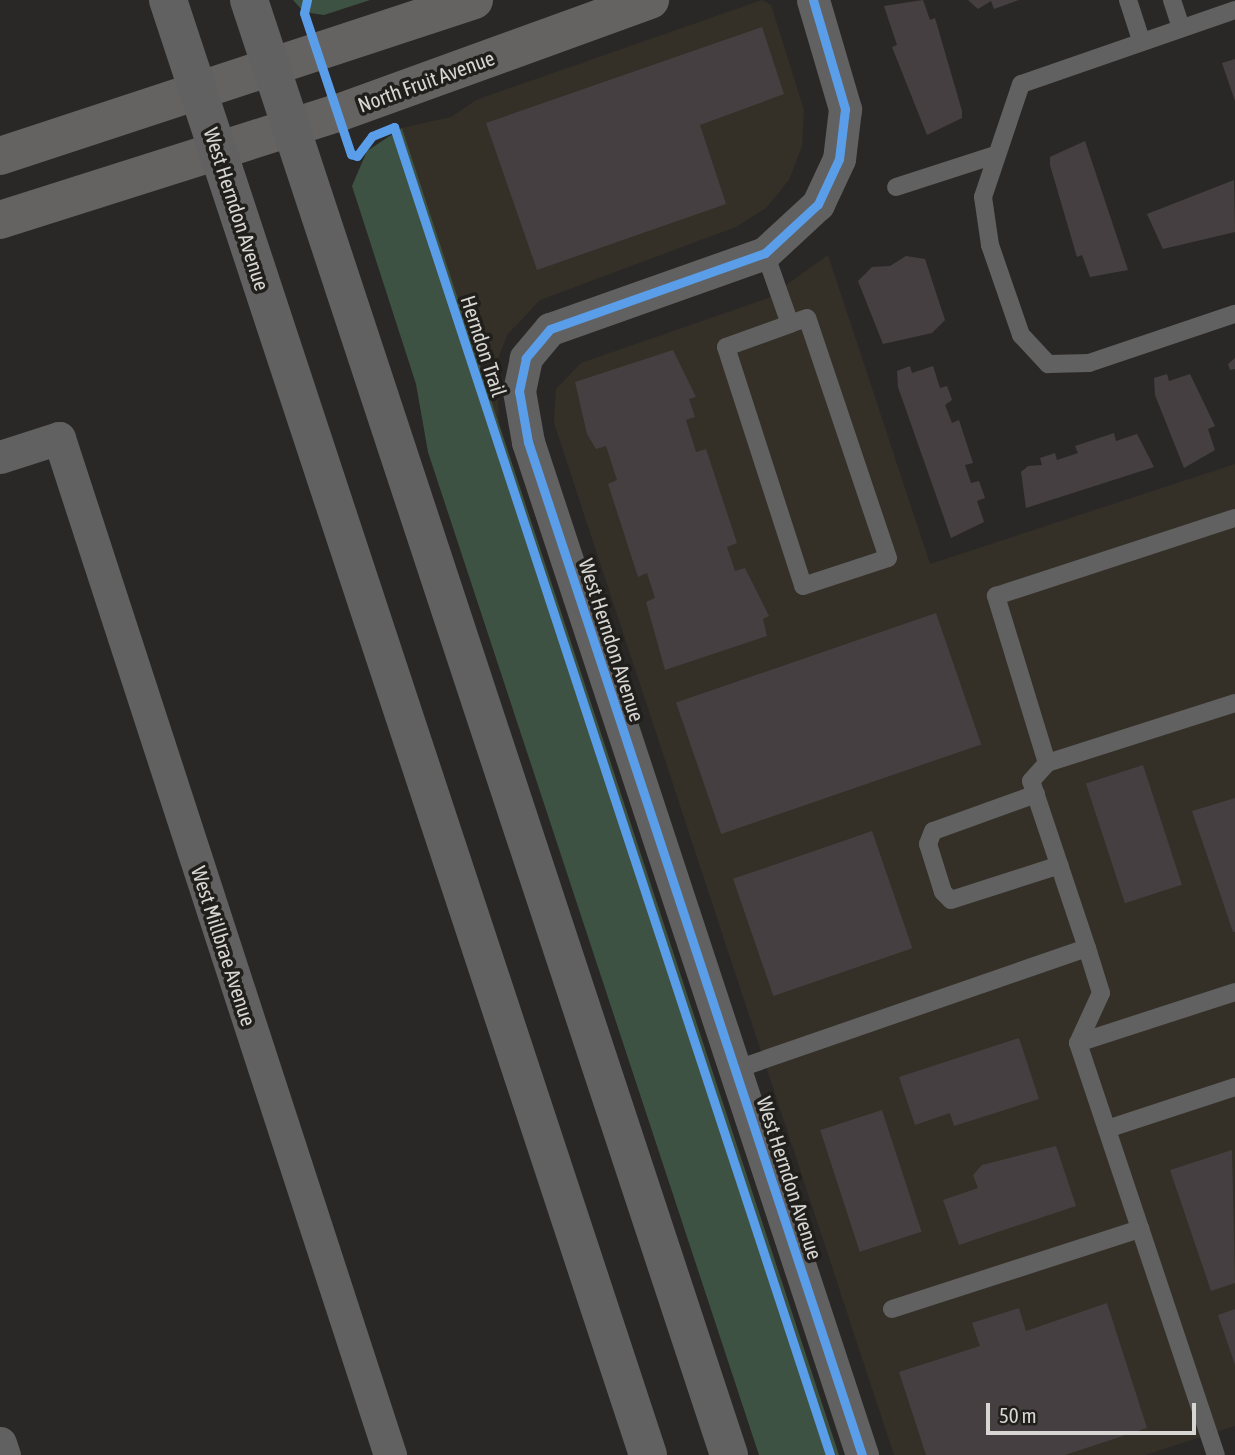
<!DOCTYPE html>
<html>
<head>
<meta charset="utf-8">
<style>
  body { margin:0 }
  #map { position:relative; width:1235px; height:1455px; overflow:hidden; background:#2a2826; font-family:"Asap Condensed",sans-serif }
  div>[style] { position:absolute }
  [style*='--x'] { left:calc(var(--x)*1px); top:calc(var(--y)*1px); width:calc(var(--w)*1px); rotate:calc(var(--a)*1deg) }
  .built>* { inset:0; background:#342f27 }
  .green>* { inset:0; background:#3e5243 }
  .building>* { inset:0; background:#463f41; transform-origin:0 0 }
  .lane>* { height:18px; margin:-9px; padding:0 9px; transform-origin:9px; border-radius:9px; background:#616161 }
  .street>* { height:33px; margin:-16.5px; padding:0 16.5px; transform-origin:16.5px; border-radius:16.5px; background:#616161 }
  .secondary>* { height:38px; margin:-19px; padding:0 19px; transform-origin:19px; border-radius:19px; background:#656362 }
  .primary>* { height:38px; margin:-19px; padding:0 19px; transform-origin:19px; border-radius:19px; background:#626161 }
  .cycleway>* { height:9px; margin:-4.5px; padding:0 4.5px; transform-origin:4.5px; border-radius:4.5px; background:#5a9eea }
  span { translate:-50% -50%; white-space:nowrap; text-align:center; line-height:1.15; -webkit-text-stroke:7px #211f1b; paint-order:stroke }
  .street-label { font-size:21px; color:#d7d6d3 }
  .scale { position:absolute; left:986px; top:1403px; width:210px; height:32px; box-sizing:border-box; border:4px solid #d7d6d3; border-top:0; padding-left:9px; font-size:21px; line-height:24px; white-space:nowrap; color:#d7d6d3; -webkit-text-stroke:5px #211f1b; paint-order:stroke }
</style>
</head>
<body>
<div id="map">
  <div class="built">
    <div style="clip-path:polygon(762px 0,771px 5px,804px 110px,802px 146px,789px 180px,766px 208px,736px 227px,540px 300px,507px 335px,497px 361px,499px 424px,402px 128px,451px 117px,476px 100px)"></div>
    <div style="clip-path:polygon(828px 255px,930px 564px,1235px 464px,1235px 1426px,1145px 1455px,894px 1455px,554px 423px,556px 389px,581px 363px,768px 298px)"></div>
  </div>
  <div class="green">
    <div style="clip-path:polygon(293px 0,370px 0,324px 15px,304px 12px)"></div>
    <div style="clip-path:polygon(402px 128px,499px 424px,839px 1455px,759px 1455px,428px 452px,416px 384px,352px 186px,367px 151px)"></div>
  </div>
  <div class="building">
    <div style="clip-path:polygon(923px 0,930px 20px,935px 18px,962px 111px,962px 118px,927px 135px,892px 47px,897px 45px,884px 6px)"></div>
    <div style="clip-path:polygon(968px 0,1019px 0,994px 9px,991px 1px,978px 9px)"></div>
    <div style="clip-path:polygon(762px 27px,784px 94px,700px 125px,726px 204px,537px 270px,486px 123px)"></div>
    <div style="clip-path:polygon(1235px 59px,1235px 101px,1222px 63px)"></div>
    <div style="clip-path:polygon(1085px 141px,1128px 270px,1090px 277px,1082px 255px,1077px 257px,1050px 165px,1050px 157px)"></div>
    <div style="clip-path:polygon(1234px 180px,1235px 232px,1163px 249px,1147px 214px)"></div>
    <div style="clip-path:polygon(906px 256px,925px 259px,945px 320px,932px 333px,883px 344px,858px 281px,872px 267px,890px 266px)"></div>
    <div style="clip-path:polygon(673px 350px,696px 397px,689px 399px,695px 417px,686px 420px,696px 452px,706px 449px,737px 543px,727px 547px,735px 571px,745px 568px,769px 616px,763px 619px,767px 636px,665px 670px,646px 602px,655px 598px,647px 573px,638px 577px,608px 484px,617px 480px,606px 446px,596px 449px,587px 434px,575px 382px)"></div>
    <div style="clip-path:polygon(1235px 358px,1235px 369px,1230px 370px,1228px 364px)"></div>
    <div style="clip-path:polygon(910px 366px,912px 373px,933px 366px,940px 388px,947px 386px,952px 400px,945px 405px,952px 423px,959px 420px,973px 463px,965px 465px,971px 483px,979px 481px,985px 498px,977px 501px,984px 522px,951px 538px,898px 387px,897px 371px)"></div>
    <div style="clip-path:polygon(1167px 374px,1169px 381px,1190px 374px,1215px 426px,1208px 429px,1215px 450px,1184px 468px,1155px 395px,1154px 378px)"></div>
    <div style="clip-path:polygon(1114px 433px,1116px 441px,1137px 434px,1154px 467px,1026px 508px,1021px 472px,1028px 466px,1042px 465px,1040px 458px,1055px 453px,1057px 460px,1078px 453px,1075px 446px)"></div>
    <div style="left:936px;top:613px;width:139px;height:275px;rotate:71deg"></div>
    <div style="left:1143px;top:765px;width:126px;height:60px;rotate:72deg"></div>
    <div style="clip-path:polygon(1235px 798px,1235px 932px,1233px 932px,1192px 811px)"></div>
    <div style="left:872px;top:831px;width:124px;height:147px;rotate:71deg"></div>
    <div style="clip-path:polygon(1019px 1038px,1039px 1099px,954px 1126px,950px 1113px,915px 1125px,899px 1077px)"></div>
    <div style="left:882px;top:1110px;width:128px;height:65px;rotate:72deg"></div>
    <div style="clip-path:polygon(1056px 1146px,1076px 1206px,959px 1245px,943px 1200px,978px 1188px,973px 1175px,982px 1165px)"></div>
    <div style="clip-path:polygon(1232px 1150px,1235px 1283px,1211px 1291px,1170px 1170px)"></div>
    <div style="clip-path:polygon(1107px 1303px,1147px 1428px,1065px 1455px,926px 1455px,899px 1372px,980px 1346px,972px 1323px,1019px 1308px,1026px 1331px)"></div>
    <div style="clip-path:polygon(1235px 1309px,1235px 1365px,1218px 1315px)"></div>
  </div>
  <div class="lane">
    <div style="--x:1128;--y:0;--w:42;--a:72"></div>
    <div style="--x:1172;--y:0;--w:28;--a:72"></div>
    <div style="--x:1235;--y:10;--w:226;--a:160.9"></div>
    <div style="--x:1021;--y:84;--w:119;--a:108.6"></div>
    <div style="--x:983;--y:197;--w:49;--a:81.7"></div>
    <div style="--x:990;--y:245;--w:95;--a:71"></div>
    <div style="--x:1021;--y:335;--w:40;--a:47"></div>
    <div style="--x:1048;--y:364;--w:41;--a:-1.4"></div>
    <div style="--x:1089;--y:363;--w:154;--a:-18.6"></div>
    <div style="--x:896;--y:187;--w:104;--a:-17.9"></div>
    <div style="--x:765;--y:253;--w:75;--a:70.6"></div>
    <div style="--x:790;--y:324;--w:68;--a:160.2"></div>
    <div style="--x:726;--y:347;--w:251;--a:72.1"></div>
    <div style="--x:803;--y:586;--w:89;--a:-18.2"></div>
    <div style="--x:888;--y:558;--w:253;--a:-108.6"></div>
    <div style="--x:807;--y:318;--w:18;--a:161"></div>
    <div style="--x:1047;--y:763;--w:175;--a:-107"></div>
    <div style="--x:996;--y:596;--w:251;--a:-18.1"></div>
    <div style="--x:1036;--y:794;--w:109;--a:160.2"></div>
    <div style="--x:933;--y:831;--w:14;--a:111"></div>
    <div style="--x:928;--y:844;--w:50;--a:72.6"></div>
    <div style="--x:943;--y:892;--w:11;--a:45"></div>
    <div style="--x:951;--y:900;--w:114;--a:-17.8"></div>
    <div style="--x:1087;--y:948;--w:47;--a:72.7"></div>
    <div style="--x:1101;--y:993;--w:55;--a:114.7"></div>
    <div style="--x:1078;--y:1043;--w:165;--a:-18"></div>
    <div style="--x:1078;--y:1043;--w:434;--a:71.5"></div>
    <div style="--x:737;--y:1069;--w:370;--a:-19.1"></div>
    <div style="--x:1087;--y:948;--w:176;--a:-108.5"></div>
    <div style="--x:1031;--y:781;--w:24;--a:-48"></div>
    <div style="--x:1047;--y:763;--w:197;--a:-17.7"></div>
    <div style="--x:1107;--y:1129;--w:135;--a:-18.2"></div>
    <div style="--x:892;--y:1309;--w:261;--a:-17.9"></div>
  </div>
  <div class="street">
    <div style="--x:813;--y:0;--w:114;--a:73.6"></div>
    <div style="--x:845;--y:109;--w:50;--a:96.8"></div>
    <div style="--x:839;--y:159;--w:50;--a:115"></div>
    <div style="--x:818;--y:204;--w:72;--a:137.2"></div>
    <div style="--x:765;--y:253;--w:228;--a:160.5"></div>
    <div style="--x:550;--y:329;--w:38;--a:130"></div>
    <div style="--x:526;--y:358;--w:34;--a:102"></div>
    <div style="--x:519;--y:391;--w:52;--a:80"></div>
    <div style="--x:528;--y:442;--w:1067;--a:71.75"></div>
    <div style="--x:0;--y:457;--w:62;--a:-17.9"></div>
    <div style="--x:59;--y:438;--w:1070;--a:71.97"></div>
    <div style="--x:0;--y:1443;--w:13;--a:72"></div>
  </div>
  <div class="secondary">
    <div style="--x:0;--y:156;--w:499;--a:-18.2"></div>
    <div style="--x:0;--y:220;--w:355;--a:-17.6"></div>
    <div style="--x:338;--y:113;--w:332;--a:-19.9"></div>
  </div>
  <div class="primary">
    <div style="--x:168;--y:0;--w:1532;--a:71.74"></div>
    <div style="--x:249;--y:0;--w:1532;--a:71.74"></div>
  </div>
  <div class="cycleway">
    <div style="--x:307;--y:0;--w:13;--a:103"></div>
    <div style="--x:304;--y:13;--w:149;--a:71.6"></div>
    <div style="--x:351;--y:154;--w:6;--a:18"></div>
    <div style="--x:357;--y:156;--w:25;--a:-53"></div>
    <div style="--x:372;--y:136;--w:24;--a:-22"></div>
    <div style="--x:394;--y:127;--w:1398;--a:71.82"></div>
    <div style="--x:813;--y:0;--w:114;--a:73.6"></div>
    <div style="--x:845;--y:109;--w:50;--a:96.8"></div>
    <div style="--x:839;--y:159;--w:50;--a:115"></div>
    <div style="--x:818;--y:204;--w:72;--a:137.2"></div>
    <div style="--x:765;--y:253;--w:228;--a:160.5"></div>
    <div style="--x:550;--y:329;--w:38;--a:130"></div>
    <div style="--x:526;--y:358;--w:34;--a:102"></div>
    <div style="--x:519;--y:391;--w:52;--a:80"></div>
    <div style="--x:528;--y:442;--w:1067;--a:71.75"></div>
  </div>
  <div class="street-label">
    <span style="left:426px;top:81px;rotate:-20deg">North Fruit Avenue</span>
    <span style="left:237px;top:209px;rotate:72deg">West Herndon Avenue</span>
    <span style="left:484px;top:346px;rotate:72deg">Herndon Trail</span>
    <span style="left:612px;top:640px;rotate:72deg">West Herndon Avenue</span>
    <span style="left:224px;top:946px;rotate:72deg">West Millbrae Avenue</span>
    <span style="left:790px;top:1178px;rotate:72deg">West Herndon Avenue</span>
  </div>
  <div class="scale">50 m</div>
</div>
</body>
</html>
